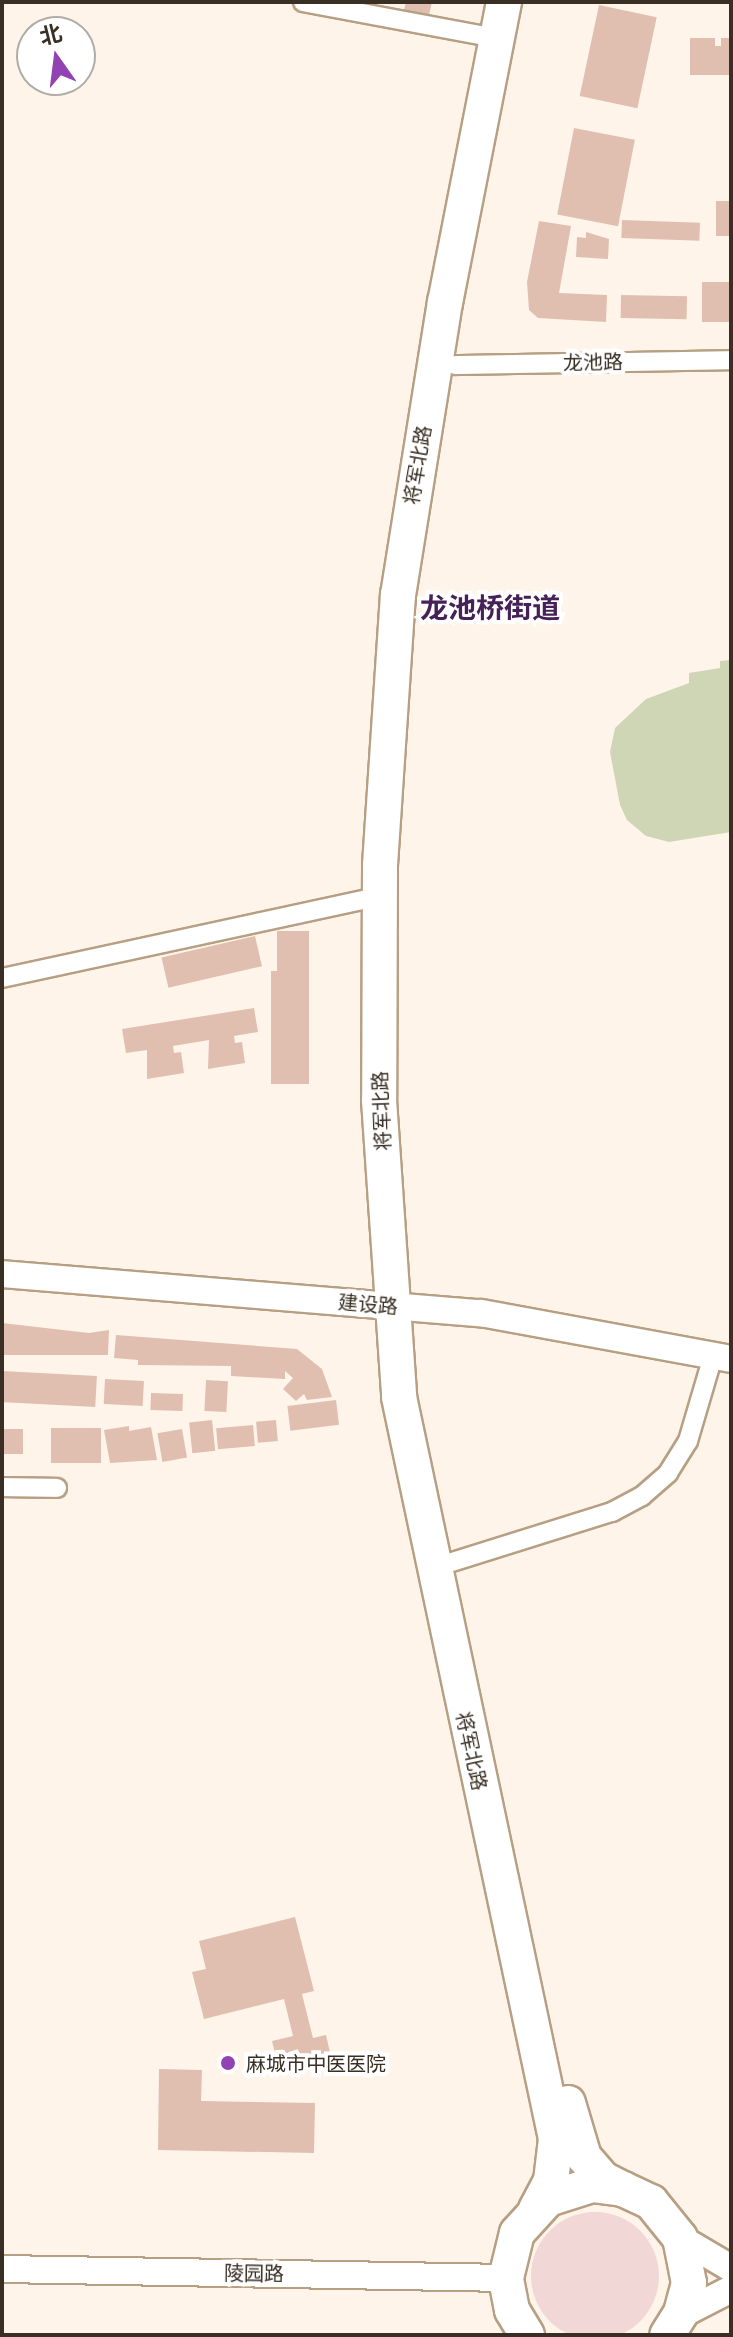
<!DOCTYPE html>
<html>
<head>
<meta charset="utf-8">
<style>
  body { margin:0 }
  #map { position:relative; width:733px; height:2337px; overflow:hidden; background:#fff4e9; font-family:"Asap Condensed","Noto Sans SC",sans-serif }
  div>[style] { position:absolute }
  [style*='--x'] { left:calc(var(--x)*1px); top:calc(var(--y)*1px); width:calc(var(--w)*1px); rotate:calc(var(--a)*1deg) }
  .green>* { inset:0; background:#f1d8d6 }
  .round { border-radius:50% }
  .water>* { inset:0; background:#cfd6b6 }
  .building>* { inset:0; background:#e0bfb0; transform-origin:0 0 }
  .roads { filter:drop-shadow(2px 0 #b79f83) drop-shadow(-2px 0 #b79f83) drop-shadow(0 2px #b79f83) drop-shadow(0 -2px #b79f83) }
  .street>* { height:18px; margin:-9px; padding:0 9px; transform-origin:9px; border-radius:9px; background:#fff }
  .secondary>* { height:26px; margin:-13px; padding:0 13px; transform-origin:13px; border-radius:13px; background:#fff }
  .highway>* { height:34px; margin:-17px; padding:0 17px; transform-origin:17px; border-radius:17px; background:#fff }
  .dots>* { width:22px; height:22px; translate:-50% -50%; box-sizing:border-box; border:4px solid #fff; border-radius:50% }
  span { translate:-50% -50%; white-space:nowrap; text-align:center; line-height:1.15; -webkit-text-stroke:8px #fff; paint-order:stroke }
  .street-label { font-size:20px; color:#392f24 }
  .poi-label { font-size:20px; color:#392f24 }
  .left { translate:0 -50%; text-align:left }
  .district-label { font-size:28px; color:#462158; font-weight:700 }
  .frame { position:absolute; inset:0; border:4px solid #392f24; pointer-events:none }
  .north { position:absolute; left:16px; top:16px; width:80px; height:80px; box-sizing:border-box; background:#fff; border:2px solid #b0aca7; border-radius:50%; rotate:346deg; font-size:22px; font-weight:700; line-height:32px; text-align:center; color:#392f24 }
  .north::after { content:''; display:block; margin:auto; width:28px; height:36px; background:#9143b4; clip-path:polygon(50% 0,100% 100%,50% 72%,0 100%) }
</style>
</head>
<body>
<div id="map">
  <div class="green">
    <div class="round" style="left:531px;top:2212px;width:128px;height:128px"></div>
  </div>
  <div class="water">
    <div style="clip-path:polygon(731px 660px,731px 832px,669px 842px,646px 836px,627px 820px,620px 805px,610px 752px,615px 728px,646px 699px,689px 683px,689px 673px,720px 668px,720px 661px)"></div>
  </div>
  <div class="building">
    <div style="clip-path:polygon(406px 2px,432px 2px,429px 15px,404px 10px)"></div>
    <div style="left:599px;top:5px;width:59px;height:93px;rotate:12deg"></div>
    <div style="clip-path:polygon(690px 38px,715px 38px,715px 46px,721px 46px,721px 38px,731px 38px,731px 75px,690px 75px)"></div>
    <div style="left:574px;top:128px;width:62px;height:88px;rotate:11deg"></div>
    <div style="left:716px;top:201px;width:15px;height:35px"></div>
    <div style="left:622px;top:220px;width:78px;height:18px;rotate:2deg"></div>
    <div style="clip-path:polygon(539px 221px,571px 226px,559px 293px,607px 295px,606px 322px,538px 318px,529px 310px,527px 282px)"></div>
    <div style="clip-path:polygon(586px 232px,609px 239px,608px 259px,576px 257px,577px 237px,586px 238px)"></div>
    <div style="left:702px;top:282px;width:29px;height:40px"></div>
    <div style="left:621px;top:295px;width:66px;height:23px;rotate:1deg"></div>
    <div style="clip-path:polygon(277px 931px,309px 931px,309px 1084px,271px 1084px,271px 971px,277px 971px)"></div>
    <div style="left:255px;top:936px;width:31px;height:96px;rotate:77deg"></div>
    <div style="clip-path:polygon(254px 1008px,258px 1032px,234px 1036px,235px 1043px,242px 1042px,245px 1063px,208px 1069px,209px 1040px,173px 1046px,174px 1053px,181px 1052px,184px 1073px,147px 1079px,147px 1050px,126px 1053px,122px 1029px)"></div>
    <div style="clip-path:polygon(2px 1323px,89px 1333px,109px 1330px,108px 1355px,2px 1355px)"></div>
    <div style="clip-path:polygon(116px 1335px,297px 1349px,322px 1369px,332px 1397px,307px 1400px,304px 1394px,296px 1401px,283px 1389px,293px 1378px,285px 1371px,285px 1379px,231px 1376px,231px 1366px,138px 1365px,138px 1360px,114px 1358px)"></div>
    <div style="left:2px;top:1371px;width:95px;height:31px;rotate:3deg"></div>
    <div style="left:105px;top:1379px;width:39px;height:25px;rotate:3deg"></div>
    <div style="left:206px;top:1380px;width:22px;height:31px;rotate:3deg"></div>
    <div style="left:151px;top:1393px;width:32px;height:17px;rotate:2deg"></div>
    <div style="left:336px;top:1400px;width:25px;height:49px;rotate:83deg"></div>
    <div style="left:212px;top:1420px;width:31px;height:23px;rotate:84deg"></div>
    <div style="left:276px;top:1420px;width:21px;height:20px;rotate:85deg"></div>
    <div style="left:253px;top:1425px;width:21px;height:37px;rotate:85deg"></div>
    <div style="clip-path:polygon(129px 1426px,129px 1431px,151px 1427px,157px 1460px,110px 1463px,104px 1430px)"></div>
    <div style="left:51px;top:1428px;width:50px;height:35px"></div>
    <div style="left:2px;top:1429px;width:21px;height:25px"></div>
    <div style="left:182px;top:1429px;width:29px;height:25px;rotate:80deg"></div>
    <div style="clip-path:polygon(295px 1917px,314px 1991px,302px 1994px,313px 2038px,326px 2035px,331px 2057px,279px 2070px,272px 2041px,293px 2036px,284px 1999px,204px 2019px,192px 1972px,206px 1969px,199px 1941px)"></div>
    <div style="clip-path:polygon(159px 2069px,202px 2070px,201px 2101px,315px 2103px,314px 2153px,158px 2150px)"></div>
  </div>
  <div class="roads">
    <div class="street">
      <div style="--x:303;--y:2;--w:196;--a:10.6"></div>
      <div style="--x:455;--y:365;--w:276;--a:-1"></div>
      <div style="--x:2;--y:978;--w:387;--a:-12.2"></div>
      <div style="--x:2;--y:1487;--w:55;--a:1"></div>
      <div style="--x:452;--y:1562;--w:168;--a:-17.4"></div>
      <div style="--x:612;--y:1512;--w:34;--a:-28"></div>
      <div style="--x:642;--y:1496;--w:35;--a:-41"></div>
      <div style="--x:668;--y:1473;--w:38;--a:-58"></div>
      <div style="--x:688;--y:1441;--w:89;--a:-73.6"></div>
    </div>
    <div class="secondary">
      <div style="--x:2;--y:1274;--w:481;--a:4.7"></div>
      <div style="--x:481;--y:1313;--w:254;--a:10.4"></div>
      <div style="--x:680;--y:2238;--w:59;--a:30.5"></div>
      <div style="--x:2;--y:2269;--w:504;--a:1.02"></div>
      <div style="--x:679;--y:2316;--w:59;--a:-27.4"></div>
    </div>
    <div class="highway">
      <div style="--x:504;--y:2;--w:306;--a:101.1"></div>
      <div style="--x:445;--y:302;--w:296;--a:99.1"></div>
      <div style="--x:398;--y:594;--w:273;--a:93.8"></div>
      <div style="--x:380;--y:866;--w:234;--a:90.2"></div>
      <div style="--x:379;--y:1100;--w:298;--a:86.1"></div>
      <div style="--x:399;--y:1397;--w:758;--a:78.05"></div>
      <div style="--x:556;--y:2139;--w:42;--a:96.8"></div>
      <div style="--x:551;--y:2181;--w:32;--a:118"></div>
      <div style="--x:568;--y:2103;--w:56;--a:73.5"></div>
      <div style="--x:584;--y:2157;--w:29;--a:49"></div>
      <div style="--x:603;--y:2179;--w:22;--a:27"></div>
      <div style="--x:527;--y:2335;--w:29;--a:-121"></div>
      <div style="--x:512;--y:2310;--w:33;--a:-101"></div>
      <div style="--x:506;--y:2278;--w:46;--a:-76.3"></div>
      <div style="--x:517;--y:2233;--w:46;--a:-47.6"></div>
      <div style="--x:548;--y:2199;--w:46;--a:-17.7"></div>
      <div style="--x:592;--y:2185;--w:31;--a:7"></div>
      <div style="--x:623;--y:2189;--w:31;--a:25"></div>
      <div style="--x:651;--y:2202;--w:46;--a:51.1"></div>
      <div style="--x:680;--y:2238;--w:46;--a:78.7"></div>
      <div style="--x:689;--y:2283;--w:31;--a:105"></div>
      <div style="--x:681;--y:2313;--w:26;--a:122"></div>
    </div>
  </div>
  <div class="dots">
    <div style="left:228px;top:2063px;background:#9143b4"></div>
  </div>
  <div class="street-label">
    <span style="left:593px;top:362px;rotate:-1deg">龙池路</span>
    <span style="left:417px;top:465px;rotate:-80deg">将军北路</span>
    <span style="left:381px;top:1111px;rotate:-92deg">将军北路</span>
    <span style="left:368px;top:1304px;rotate:5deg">建设路</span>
    <span style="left:472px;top:1751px;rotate:78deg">将军北路</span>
    <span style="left:254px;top:2273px;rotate:1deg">陵园路</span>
  </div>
  <div class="poi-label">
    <span class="left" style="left:246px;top:2063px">麻城市中医医院</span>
  </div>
  <div class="district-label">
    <span style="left:490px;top:608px">龙池桥街道</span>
  </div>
  <div class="frame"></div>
  <div class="north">北</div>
</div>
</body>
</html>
